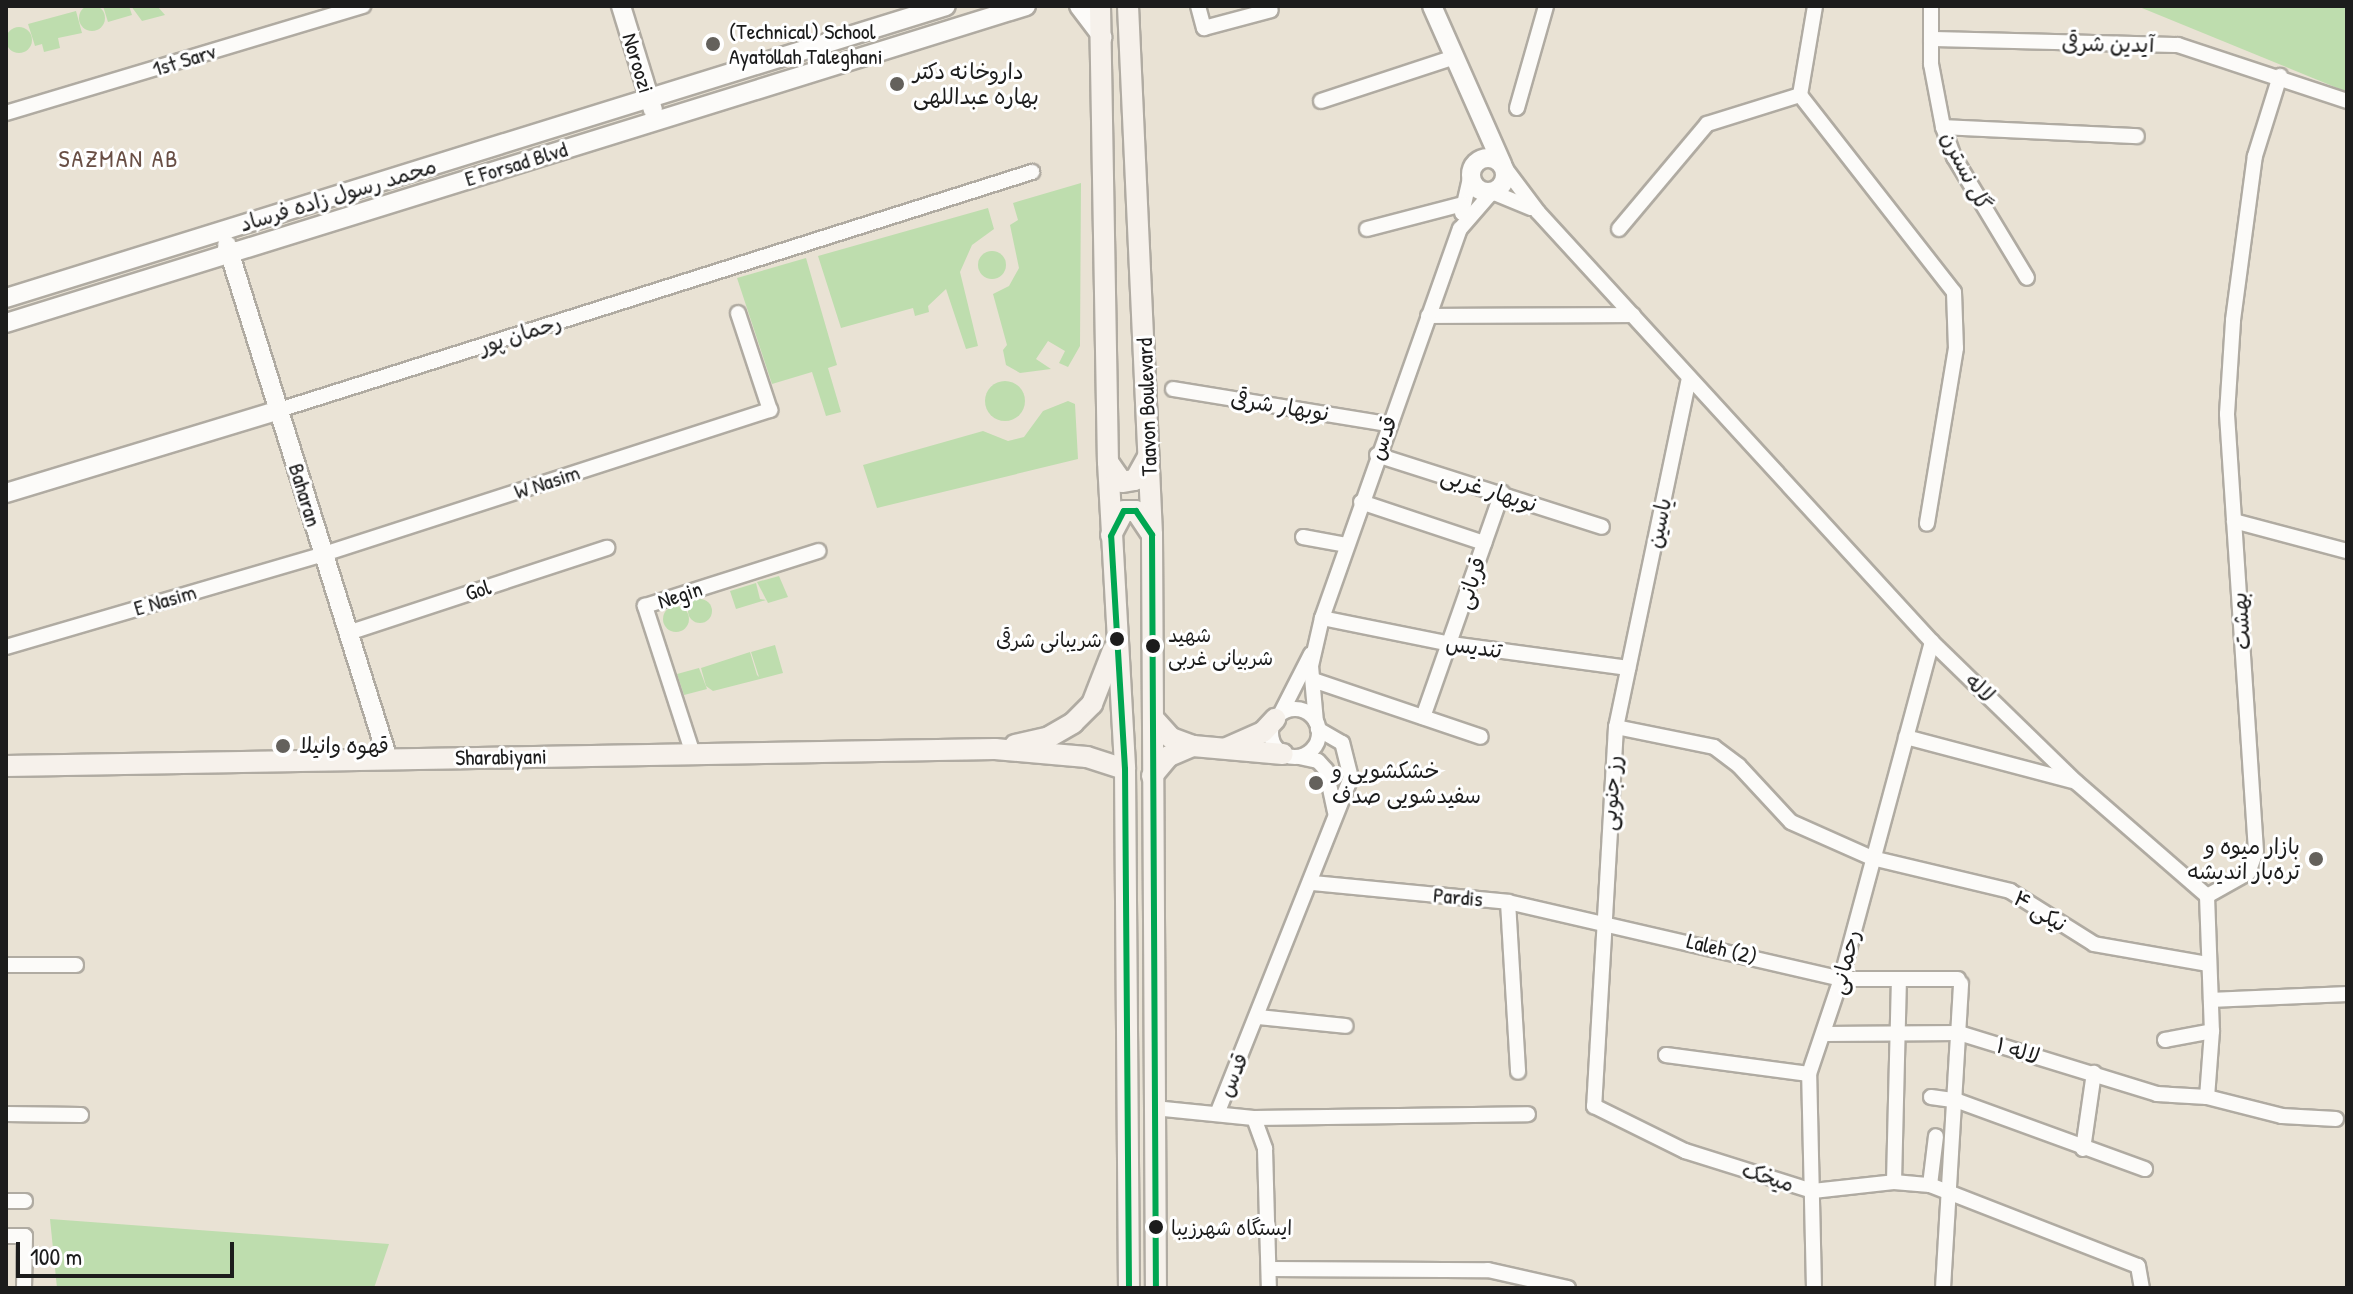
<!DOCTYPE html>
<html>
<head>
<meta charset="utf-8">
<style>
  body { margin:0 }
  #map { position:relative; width:2353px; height:1294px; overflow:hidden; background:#e9e2d4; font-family:"Patrick Hand","Playpen Sans Arabic",sans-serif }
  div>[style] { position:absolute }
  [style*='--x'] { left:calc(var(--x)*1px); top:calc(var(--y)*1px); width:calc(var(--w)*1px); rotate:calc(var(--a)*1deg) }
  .green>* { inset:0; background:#beddae }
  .round { border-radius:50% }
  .roads { filter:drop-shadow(2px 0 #b0aba2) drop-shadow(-2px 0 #b0aba2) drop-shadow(0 2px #b0aba2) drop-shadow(0 -2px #b0aba2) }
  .minor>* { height:14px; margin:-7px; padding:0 7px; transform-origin:7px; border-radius:7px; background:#fcfbf9 }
  .minor>.ring { margin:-7px; padding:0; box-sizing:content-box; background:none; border:14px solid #fcfbf9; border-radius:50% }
  .tertiary>* { height:18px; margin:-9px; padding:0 9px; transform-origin:9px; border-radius:9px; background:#fcfbf9 }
  .tertiary>.ring { margin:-9px; padding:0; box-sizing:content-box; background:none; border:18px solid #fcfbf9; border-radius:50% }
  .secondary>* { height:20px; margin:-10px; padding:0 10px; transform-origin:10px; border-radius:10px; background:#f6f1eb }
  .bus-1>* { height:6px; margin:-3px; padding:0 3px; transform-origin:3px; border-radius:3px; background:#00a651 }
  .dots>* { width:22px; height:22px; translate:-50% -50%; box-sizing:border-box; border:4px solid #fff; border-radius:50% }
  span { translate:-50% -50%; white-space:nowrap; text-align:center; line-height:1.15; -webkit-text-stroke:6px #fff; paint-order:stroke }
  .bus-label { font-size:20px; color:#1c1c1c }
  .left { translate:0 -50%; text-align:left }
  .right { translate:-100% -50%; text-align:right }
  .poi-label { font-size:22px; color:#1c1c1c }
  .street-label { font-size:22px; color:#1c1c1c }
  .neighbourhood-label { font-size:24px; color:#694f45; letter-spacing:2px }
  .frame { position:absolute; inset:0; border:8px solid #1c1c1c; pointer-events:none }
  .scale { position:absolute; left:16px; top:1242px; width:218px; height:36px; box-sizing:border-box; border:4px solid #1c1c1c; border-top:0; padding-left:10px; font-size:24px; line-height:28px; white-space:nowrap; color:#1c1c1c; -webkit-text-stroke:6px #fff; paint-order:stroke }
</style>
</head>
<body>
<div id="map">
  <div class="green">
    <div class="round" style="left:79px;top:5px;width:26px;height:26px"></div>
    <div style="clip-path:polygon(103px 6px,129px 6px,132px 15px,108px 22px)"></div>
    <div style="clip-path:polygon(131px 6px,167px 6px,158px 7px,165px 15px,142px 21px)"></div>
    <div style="clip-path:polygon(2137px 6px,2347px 6px,2347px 92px)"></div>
    <div style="clip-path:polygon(76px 11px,82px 33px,58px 38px,60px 48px,44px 52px,42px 44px,35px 46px,28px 24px)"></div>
    <div class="round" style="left:6px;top:27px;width:26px;height:26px"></div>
    <div style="clip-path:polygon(1081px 183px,1080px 346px,1068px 367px,1059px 363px,1065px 351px,1048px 341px,1036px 359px,1051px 369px,1020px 373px,1006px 365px,1003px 350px,1007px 345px,993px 294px,1009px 286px,1019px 268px,1010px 225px,1018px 220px,1013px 203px)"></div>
    <div style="clip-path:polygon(988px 208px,994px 229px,972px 245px,960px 272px,978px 346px,966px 349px,946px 289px,928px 306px,929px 312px,915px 316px,913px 308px,841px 328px,818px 256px)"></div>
    <div class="round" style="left:978px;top:251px;width:28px;height:28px"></div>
    <div style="clip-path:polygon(806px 258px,837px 365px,828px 368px,841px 412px,826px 416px,812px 372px,772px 384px,737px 278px)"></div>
    <div class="round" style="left:985px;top:381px;width:40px;height:40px"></div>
    <div style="clip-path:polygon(1068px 401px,1075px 404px,1078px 459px,877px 508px,863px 465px,983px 431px,1008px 441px,1024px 437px,1043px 411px)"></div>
    <div style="clip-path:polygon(779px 576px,788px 597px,768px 603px,757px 582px)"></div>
    <div style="clip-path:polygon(756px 583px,760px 599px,766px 600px,736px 609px,730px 591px)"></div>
    <div class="round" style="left:688px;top:599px;width:24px;height:24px"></div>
    <div class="round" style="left:663px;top:606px;width:26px;height:26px"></div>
    <div style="clip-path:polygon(775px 645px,783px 673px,713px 691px,706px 686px,701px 668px,750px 652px,757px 675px,759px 677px,751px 652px)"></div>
    <div style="clip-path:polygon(699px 668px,707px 689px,684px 695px,677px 674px)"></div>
    <div style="clip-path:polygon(50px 1219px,389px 1244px,374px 1288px,57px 1288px)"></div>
  </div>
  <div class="roads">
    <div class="minor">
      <div style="--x:1198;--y:6;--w:23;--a:75"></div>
      <div style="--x:1204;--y:28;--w:69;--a:-15"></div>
      <div style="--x:1931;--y:6;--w:58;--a:90"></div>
      <div style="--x:1931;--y:64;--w:64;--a:79.2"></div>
      <div style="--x:1943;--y:127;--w:32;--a:70"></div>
      <div style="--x:1954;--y:157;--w:141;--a:58.9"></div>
      <div style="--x:1931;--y:39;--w:247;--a:1.4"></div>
      <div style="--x:2178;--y:45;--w:178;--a:18.3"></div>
      <div style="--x:1800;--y:95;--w:250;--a:52"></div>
      <div style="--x:1954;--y:292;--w:56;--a:88"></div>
      <div style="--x:1956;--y:348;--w:178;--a:99.4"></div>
      <div style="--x:1321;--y:101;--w:141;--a:-18.2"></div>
      <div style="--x:1517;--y:108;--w:106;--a:-74.1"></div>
      <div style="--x:6;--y:113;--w:373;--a:-16.7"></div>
      <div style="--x:1943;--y:127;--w:194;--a:2.7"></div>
      <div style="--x:1502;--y:164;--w:60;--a:53.1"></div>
      <div style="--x:1538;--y:212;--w:583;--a:47.5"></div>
      <div style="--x:1932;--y:642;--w:201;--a:44.2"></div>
      <div style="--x:2076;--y:782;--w:174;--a:41"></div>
      <div style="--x:2207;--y:896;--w:135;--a:87.9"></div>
      <div style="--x:2212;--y:1031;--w:66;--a:94.3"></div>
      <div style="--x:1462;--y:213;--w:36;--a:-77"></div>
      <div style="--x:1367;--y:229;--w:99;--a:-14.6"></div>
      <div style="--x:1619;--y:229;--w:137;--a:-50"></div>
      <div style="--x:1707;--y:124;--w:97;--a:-17.3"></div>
      <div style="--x:1800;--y:95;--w:90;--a:-80.4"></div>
      <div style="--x:1428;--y:316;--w:205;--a:-0.3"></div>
      <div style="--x:1689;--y:378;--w:357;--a:101.8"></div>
      <div style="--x:1616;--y:727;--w:380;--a:93.3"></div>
      <div style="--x:1594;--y:1106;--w:102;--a:26.3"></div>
      <div style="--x:1685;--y:1151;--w:134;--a:17.4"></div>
      <div style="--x:1813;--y:1191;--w:81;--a:-6.3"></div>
      <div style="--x:1894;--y:1182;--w:36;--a:5"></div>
      <div style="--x:1930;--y:1185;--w:223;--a:21.3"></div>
      <div style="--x:2138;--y:1266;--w:22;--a:80"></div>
      <div style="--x:1173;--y:389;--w:217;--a:9.3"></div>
      <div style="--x:279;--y:410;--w:790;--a:-17.54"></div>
      <div style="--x:1377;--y:455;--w:236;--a:17.7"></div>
      <div style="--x:1361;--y:502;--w:130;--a:18.4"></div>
      <div style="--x:2234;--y:521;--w:117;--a:14.9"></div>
      <div style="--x:1303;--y:537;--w:45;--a:10.3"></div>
      <div style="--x:1322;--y:618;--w:132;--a:11.4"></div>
      <div style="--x:1451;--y:644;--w:179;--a:7.7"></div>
      <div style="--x:348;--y:633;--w:273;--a:-18.2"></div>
      <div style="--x:6;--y:647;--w:331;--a:-16.3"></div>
      <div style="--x:324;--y:554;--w:469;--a:-17.9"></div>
      <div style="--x:770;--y:410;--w:102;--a:-108.3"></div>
      <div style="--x:1313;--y:680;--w:177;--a:18.7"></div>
      <div class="ring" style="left:1271px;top:709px;width:34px;height:34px"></div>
      <div style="--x:1281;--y:713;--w:66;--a:-63"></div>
      <div style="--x:1423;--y:717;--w:238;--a:-70.6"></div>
      <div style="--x:1316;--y:722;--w:56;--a:-95.1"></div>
      <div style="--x:1311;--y:666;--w:49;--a:-77.1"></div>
      <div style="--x:1322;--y:618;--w:413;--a:-70.5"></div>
      <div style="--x:1460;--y:229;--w:49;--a:-49.1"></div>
      <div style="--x:1492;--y:192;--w:42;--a:22.3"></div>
      <div style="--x:1616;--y:727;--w:100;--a:11.5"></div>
      <div style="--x:1714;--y:747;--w:31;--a:37"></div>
      <div style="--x:1739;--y:766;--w:76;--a:47.1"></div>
      <div style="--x:1791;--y:822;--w:89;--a:24"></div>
      <div style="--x:1872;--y:858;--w:142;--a:13.4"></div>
      <div style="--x:2010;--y:891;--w:99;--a:32.2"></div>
      <div style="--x:2094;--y:944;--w:115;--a:10"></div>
      <div style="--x:1906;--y:737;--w:172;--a:14.8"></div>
      <div style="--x:693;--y:754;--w:156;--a:-108"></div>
      <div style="--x:645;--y:606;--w:182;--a:-17.6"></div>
      <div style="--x:1299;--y:757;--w:19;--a:12"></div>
      <div style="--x:1318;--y:761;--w:12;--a:48"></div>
      <div style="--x:1326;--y:770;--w:43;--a:77.9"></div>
      <div style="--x:1312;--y:883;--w:197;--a:5.5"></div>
      <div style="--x:1508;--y:902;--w:342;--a:13"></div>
      <div style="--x:1841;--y:979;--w:117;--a:0"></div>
      <div style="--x:2207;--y:896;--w:47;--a:-29.3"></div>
      <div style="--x:2248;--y:873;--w:23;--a:-70"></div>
      <div style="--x:2256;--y:851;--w:438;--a:-93.8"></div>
      <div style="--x:2227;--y:414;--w:94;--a:-86.3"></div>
      <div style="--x:2233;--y:320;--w:165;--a:-82.4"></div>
      <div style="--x:2255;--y:156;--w:84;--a:-72.6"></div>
      <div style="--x:1508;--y:902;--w:170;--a:86.6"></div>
      <div style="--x:6;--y:965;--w:70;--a:0"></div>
      <div style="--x:2211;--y:1000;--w:136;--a:-2.5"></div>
      <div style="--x:1258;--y:1017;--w:88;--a:5.8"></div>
      <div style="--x:1825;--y:1034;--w:134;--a:-0.4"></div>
      <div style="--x:1959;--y:1033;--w:207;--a:17.1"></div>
      <div style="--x:2157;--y:1094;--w:50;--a:3.4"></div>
      <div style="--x:2207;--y:1097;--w:77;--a:14.2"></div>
      <div style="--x:2282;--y:1116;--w:54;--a:3.2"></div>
      <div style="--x:2165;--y:1040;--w:48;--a:-10.8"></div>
      <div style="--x:1666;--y:1055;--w:144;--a:7.6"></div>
      <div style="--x:1931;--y:1097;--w:27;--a:8"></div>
      <div style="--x:1958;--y:1101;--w:199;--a:20"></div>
      <div style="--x:1154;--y:1108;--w:100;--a:5.7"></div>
      <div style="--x:1254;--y:1118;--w:274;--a:-0.8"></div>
      <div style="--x:6;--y:1114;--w:75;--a:0.8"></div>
      <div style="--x:1217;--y:1114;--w:362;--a:-68.3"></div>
      <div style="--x:1351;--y:778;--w:36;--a:-104"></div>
      <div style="--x:1342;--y:743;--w:28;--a:-150"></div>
      <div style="--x:1254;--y:1118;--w:33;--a:70"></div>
      <div style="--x:1265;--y:1149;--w:139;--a:88.4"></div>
      <div style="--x:2083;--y:1149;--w:77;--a:-81.8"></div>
      <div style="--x:1894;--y:1182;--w:198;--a:-88.6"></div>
      <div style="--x:1930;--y:1185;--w:49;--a:-83"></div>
      <div style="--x:6;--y:1201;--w:19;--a:0"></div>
      <div style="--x:6;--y:1236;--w:19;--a:0"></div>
      <div style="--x:25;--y:1236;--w:52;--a:91.1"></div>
      <div style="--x:1269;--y:1269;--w:219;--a:0.3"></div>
      <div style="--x:1488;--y:1270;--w:82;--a:12.7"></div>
      <div style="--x:1814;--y:1288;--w:214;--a:-91.3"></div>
      <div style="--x:1809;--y:1074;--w:100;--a:-71.4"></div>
      <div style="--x:1841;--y:979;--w:349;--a:-74.9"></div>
      <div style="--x:1943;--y:1288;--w:305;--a:-86.6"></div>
    </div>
    <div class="tertiary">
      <div style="--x:621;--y:6;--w:109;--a:72.9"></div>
      <div style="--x:1079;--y:6;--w:39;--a:53"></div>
      <div style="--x:1432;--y:6;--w:173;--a:66.1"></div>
      <div class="ring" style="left:1471px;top:158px;width:16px;height:16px"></div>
      <div style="--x:227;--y:245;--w:539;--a:72.61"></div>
      <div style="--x:6;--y:298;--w:984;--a:-17.26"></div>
      <div style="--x:6;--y:323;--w:1068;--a:-17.26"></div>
      <div style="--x:6;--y:493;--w:285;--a:-16.9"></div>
    </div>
    <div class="secondary">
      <div style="--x:1100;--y:6;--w:456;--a:89"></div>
      <div style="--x:1108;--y:462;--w:307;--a:86.8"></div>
      <div style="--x:1125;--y:769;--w:519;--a:89.56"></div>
      <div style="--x:1128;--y:6;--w:530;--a:87.4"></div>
      <div style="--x:1152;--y:535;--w:753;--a:89.7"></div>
      <div style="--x:1108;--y:462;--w:24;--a:55"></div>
      <div style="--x:1122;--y:482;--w:13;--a:-9"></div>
      <div style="--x:1135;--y:480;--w:26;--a:-61"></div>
      <div style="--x:1111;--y:535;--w:27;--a:-62"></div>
      <div style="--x:1124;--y:511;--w:12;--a:0"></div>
      <div style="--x:1136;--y:511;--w:29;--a:56"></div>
      <div style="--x:1153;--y:718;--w:27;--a:48"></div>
      <div style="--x:1171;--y:738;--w:23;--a:20"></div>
      <div style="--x:1193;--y:746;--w:90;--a:5.1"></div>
      <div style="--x:1015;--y:745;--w:35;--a:-13"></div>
      <div style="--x:1049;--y:737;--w:28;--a:-30"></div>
      <div style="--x:1073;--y:723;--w:27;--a:-45"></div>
      <div style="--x:1092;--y:704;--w:58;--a:-68.7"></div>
      <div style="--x:1227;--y:748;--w:39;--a:-24"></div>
      <div style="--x:1263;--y:732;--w:18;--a:-47"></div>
      <div style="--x:6;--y:766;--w:989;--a:-0.98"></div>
      <div style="--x:995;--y:749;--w:92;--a:5"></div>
      <div style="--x:1087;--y:757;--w:40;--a:18"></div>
      <div style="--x:1152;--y:776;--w:26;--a:-50"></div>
      <div style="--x:1169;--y:756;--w:26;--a:-23"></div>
    </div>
  </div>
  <div class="bus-1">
    <div style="--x:1129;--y:1288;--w:519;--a:-90.44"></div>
    <div style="--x:1125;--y:769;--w:233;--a:-93.4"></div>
    <div style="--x:1111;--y:536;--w:28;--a:-63"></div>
    <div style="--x:1124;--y:511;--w:12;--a:0"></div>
    <div style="--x:1136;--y:511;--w:29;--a:56"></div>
    <div style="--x:1152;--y:535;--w:753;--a:89.7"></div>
  </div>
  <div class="dots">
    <div style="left:713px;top:44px;background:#64615c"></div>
    <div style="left:897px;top:84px;background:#64615c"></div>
    <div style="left:1117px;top:639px;background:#1c1c1c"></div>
    <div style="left:1153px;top:646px;background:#1c1c1c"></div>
    <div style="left:283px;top:746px;background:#64615c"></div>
    <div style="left:1316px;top:783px;background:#64615c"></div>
    <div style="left:2316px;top:859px;background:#64615c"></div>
    <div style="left:1156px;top:1227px;background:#1c1c1c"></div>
  </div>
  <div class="bus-label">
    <span class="left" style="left:1168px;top:646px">شهید<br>شربیانی غربی</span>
    <span class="right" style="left:1102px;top:639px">شریبانی شرقی</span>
    <span class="left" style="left:1171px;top:1227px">ایستگاه شهرزیبا</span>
  </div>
  <div class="poi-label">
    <span class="left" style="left:729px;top:44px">(Technical) School<br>Ayatollah Taleghani</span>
    <span class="left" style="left:913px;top:84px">داروخانه دکتر<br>بهاره عبداللهی</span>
    <span class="left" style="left:299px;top:746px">قهوه وانیلا</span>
    <span class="left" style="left:1332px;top:783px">خشکشویی و<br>سفیدشویی صدف</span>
    <span class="right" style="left:2300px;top:859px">بازار میوه و<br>تره‌بار اندیشه</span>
  </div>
  <div class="street-label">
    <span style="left:2108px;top:44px;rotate:1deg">آیدین شرقی</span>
    <span style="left:184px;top:60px;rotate:-17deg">1st Sarv</span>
    <span style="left:638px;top:63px;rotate:73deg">Noroozi</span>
    <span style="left:516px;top:164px;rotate:-17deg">E Forsad Blvd</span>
    <span style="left:1966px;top:171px;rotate:63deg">گل نسترن</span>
    <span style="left:338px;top:195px;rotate:-17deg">محمد رسول زاده فرساد</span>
    <span style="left:520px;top:334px;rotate:-18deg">رحمان پور</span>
    <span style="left:1280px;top:406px;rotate:9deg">نوبهار شرقی</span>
    <span style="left:1147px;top:407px;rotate:-92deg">Taavon Boulevard</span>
    <span style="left:1383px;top:438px;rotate:-71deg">قدس</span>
    <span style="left:547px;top:482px;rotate:-18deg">W Nasim</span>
    <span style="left:1489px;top:490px;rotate:18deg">نوبهار غربی</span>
    <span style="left:305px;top:495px;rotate:73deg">Baharan</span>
    <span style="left:1659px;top:523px;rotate:-78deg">یاسین</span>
    <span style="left:1471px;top:583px;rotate:-72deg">قربانی</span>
    <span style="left:478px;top:590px;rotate:-18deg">Gol</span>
    <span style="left:680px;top:595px;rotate:-18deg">Negin</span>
    <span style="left:165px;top:600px;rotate:-16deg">E Nasim</span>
    <span style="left:2241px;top:621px;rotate:-94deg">بهشت</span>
    <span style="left:1474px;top:647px;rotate:8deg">تندیس</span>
    <span style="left:1980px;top:688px;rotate:44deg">لاله</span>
    <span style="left:501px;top:757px;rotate:-1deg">Sharabiyani</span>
    <span style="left:1611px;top:793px;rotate:-86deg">رز جنوبی</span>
    <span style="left:1458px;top:897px;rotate:5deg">Pardis</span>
    <span style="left:2040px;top:911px;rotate:32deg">نیکی ۴</span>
    <span style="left:1722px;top:949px;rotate:14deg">Laleh (2)</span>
    <span style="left:1845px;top:962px;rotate:-76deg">رحمانی</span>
    <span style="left:2018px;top:1051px;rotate:17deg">لاله ۱</span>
    <span style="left:1233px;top:1075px;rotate:-67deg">قدس</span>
    <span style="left:1768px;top:1177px;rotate:18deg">میخک</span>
  </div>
  <div class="neighbourhood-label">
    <span style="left:119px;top:159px">SAZMAN AB</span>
  </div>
  <div class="frame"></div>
  <div class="scale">100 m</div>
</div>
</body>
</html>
